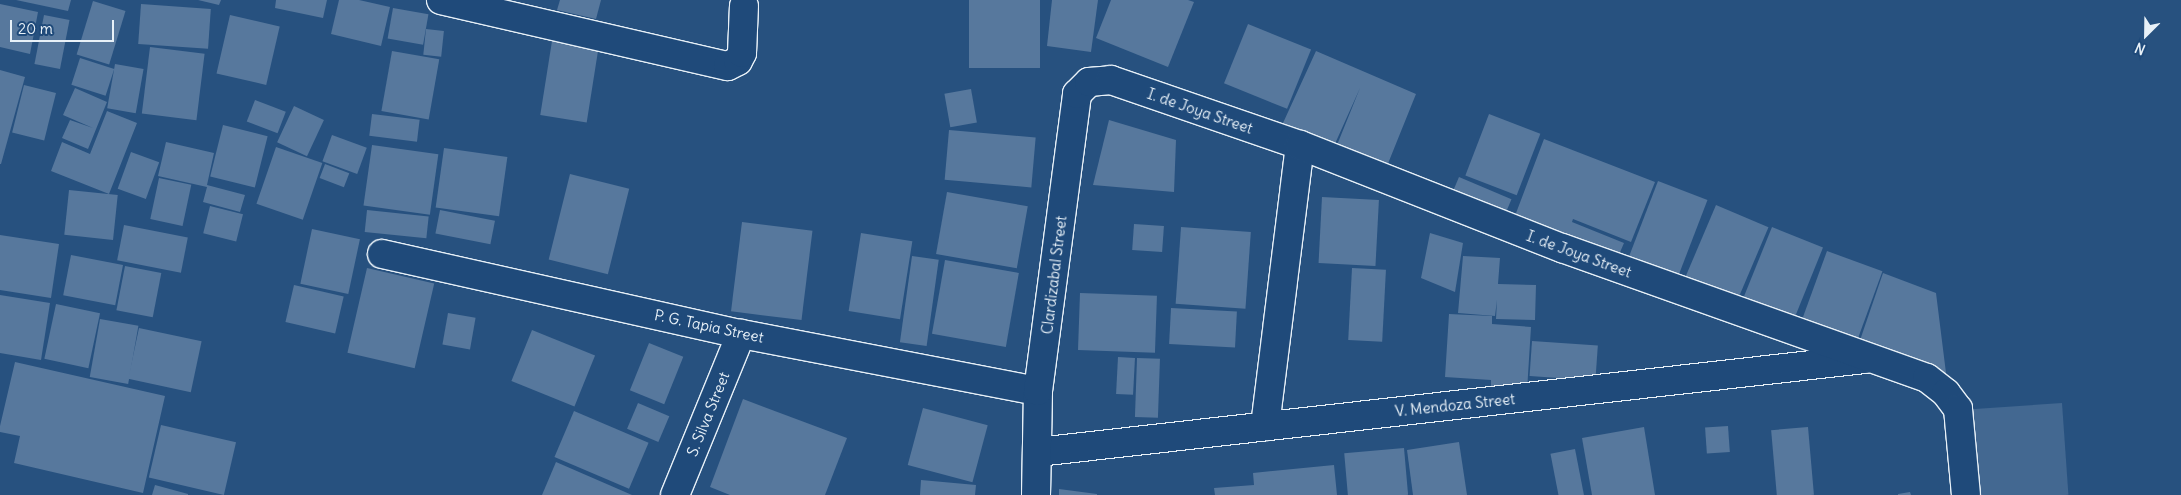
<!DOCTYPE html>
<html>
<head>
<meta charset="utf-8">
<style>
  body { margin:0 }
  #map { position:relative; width:2181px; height:495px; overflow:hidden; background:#27517f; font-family:Delius,sans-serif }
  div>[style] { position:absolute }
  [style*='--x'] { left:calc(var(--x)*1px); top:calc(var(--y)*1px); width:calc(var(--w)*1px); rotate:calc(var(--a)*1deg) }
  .green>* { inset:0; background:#436891; transform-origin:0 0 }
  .building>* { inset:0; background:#57789d; transform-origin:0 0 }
  .roads { filter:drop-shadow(1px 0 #e8f1f8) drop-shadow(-1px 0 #e8f1f8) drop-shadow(0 1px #e8f1f8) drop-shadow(0 -1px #e8f1f8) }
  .minor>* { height:28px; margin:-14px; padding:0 14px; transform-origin:14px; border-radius:14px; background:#1f4a7a }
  span { translate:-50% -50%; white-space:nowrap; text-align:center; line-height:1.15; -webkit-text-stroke:5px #1f4a7a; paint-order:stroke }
  .street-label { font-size:15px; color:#e8f1f8 }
  .north { position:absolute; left:2121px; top:10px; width:50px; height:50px; -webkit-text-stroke:4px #1f4a7a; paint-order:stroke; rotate:203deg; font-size:14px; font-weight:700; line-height:20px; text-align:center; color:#e8f1f8 }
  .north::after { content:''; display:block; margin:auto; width:18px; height:22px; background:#e8f1f8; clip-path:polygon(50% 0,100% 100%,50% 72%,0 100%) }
  .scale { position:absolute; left:10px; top:20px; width:104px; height:22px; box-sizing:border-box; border:2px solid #e8f1f8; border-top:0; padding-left:6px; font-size:15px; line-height:18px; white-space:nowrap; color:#e8f1f8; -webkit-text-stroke:4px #1f4a7a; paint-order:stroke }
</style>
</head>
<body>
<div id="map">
  <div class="green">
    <div style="left:2062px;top:403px;width:92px;height:91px;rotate:86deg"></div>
  </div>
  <div class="building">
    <div style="clip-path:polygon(16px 0,71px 0,68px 11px)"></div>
    <div style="clip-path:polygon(198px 0,221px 0,219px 5px)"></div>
    <div style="clip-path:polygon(276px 0,327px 0,323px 18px,275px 8px)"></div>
    <div style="clip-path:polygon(339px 0,359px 0,390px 7px,381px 46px,331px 34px)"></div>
    <div style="clip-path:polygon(560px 0,601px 0,596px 19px,557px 10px)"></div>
    <div style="left:969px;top:0;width:71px;height:68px"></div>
    <div style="clip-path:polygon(1052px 0,1098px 0,1091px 52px,1047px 46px)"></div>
    <div style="clip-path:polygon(1111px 0,1188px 0,1194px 2px,1168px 67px,1096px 38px)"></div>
    <div style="left:93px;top:1px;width:34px;height:56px;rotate:17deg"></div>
    <div style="clip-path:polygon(0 4px,38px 12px,30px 54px,0 47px)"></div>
    <div style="left:141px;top:4px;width:70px;height:40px;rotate:4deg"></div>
    <div style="left:393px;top:8px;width:36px;height:31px;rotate:10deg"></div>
    <div style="left:44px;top:15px;width:26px;height:50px;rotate:11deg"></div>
    <div style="left:230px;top:15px;width:51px;height:60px;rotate:13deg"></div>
    <div style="left:1248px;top:24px;width:68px;height:64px;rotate:22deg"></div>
    <div style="left:426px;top:29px;width:18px;height:26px;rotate:6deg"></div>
    <div style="left:552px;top:41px;width:47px;height:75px;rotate:9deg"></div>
    <div style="left:150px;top:47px;width:55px;height:67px;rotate:7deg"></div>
    <div style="left:392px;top:51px;width:48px;height:61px;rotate:10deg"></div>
    <div style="clip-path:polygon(1316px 51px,1416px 94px,1387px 166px,1337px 145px,1360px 88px,1334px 146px,1283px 123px)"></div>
    <div style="left:80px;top:58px;width:36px;height:28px;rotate:18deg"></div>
    <div style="left:115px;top:64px;width:29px;height:45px;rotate:10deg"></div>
    <div style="clip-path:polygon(0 70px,25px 77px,1px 164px,0 164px)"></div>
    <div style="left:24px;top:85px;width:33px;height:49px;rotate:14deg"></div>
    <div style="clip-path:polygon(75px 88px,107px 102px,88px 149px,62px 138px,70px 120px,93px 128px,63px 115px)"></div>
    <div style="left:971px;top:89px;width:34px;height:27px;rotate:80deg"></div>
    <div style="left:255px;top:100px;width:33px;height:23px;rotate:21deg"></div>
    <div style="left:294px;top:106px;width:33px;height:40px;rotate:25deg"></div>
    <div style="clip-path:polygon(107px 111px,137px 123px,109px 194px,51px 171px,62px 142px,90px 154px)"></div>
    <div style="left:372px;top:114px;width:48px;height:22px;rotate:7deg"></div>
    <div style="left:1489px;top:114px;width:55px;height:66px;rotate:21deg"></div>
    <div style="clip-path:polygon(1109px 120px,1176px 140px,1174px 192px,1093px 185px)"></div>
    <div style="left:223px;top:125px;width:46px;height:53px;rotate:14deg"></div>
    <div style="left:949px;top:130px;width:87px;height:50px;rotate:5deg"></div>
    <div style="left:332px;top:135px;width:37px;height:28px;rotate:20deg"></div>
    <div style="clip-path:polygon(1544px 139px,1655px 182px,1631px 242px,1573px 219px,1572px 222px,1624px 243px,1615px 264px,1510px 229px)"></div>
    <div style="clip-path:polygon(166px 142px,214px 153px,207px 185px,245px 195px,240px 212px,203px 202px,207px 187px,158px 176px)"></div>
    <div style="left:372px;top:145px;width:67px;height:61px;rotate:8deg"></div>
    <div style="left:276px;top:147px;width:49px;height:60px;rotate:19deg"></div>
    <div style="left:444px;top:148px;width:64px;height:60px;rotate:8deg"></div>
    <div style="left:131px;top:152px;width:30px;height:39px;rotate:20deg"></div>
    <div style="left:325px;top:164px;width:26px;height:15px;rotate:21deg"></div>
    <div style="left:570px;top:174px;width:61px;height:88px;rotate:14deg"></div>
    <div style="left:1459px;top:177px;width:57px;height:26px;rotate:23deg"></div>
    <div style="left:159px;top:178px;width:33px;height:42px;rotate:12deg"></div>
    <div style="left:1658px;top:181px;width:53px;height:86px;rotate:21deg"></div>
    <div style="left:69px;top:190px;width:49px;height:45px;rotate:6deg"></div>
    <div style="left:947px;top:192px;width:82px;height:63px;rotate:10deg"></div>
    <div style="left:1322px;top:197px;width:57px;height:66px;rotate:3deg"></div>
    <div style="left:1716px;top:205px;width:57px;height:81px;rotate:23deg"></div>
    <div style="left:210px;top:206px;width:34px;height:28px;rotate:14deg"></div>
    <div style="left:367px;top:210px;width:62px;height:22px;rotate:6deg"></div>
    <div style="left:440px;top:210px;width:56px;height:24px;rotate:11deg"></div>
    <div style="left:742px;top:222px;width:71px;height:90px;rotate:7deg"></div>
    <div style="left:1134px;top:224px;width:30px;height:26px;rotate:4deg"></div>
    <div style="left:124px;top:225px;width:65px;height:36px;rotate:11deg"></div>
    <div style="left:1181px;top:227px;width:70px;height:77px;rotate:4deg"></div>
    <div style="left:1772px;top:227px;width:55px;height:76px;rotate:22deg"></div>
    <div style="left:312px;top:229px;width:49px;height:56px;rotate:12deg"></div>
    <div style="left:861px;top:233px;width:52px;height:79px;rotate:9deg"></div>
    <div style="clip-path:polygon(1430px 233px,1463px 243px,1455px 292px,1421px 278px)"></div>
    <div style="clip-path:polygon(0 235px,59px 244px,51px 298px,0 290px)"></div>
    <div style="left:1827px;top:251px;width:59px;height:72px;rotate:20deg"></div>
    <div style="left:71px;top:255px;width:53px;height:41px;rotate:11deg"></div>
    <div style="left:912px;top:256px;width:27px;height:87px;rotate:8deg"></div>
    <div style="clip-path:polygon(1463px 256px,1500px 258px,1498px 284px,1536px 285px,1535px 320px,1496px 319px,1497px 300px,1495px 316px,1458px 313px)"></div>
    <div style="left:945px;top:260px;width:75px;height:75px;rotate:10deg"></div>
    <div style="left:125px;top:266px;width:37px;height:45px;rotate:11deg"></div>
    <div style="left:367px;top:268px;width:69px;height:87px;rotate:13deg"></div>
    <div style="left:1352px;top:268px;width:34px;height:72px;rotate:3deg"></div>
    <div style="clip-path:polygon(1883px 273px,1936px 293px,1947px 381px,1857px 349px)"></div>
    <div style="left:294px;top:285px;width:51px;height:38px;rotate:13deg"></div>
    <div style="left:1080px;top:293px;width:77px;height:57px;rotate:2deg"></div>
    <div style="clip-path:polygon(0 295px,50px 303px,41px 360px,0 353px)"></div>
    <div style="left:56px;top:304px;width:45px;height:56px;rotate:12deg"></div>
    <div style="left:1171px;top:308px;width:66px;height:36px;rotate:3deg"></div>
    <div style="left:448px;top:313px;width:28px;height:32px;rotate:10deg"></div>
    <div style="clip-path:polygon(1449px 314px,1492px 316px,1492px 324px,1531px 327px,1527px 391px,1491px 388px,1491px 380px,1445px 377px)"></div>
    <div style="left:100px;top:319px;width:39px;height:59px;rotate:10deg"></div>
    <div style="left:139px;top:328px;width:64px;height:52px;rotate:12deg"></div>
    <div style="left:532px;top:330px;width:68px;height:55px;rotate:22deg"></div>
    <div style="left:1532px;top:341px;width:66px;height:35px;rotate:4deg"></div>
    <div style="left:649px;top:343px;width:37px;height:51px;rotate:22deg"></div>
    <div style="left:1118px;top:357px;width:17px;height:37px;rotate:3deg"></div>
    <div style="left:1137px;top:358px;width:23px;height:59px;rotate:2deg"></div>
    <div style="clip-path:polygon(15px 362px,165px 396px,143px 493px,14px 463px,20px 436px,0 432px,0 426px)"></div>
    <div style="clip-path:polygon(743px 399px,847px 438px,825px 495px,730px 495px,710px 487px)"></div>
    <div style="left:638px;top:403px;width:34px;height:28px;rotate:23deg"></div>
    <div style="left:923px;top:408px;width:67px;height:59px;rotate:15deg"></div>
    <div style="left:574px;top:411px;width:81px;height:50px;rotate:23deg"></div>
    <div style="left:161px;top:425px;width:77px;height:54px;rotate:13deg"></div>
    <div style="left:1728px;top:426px;width:26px;height:23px;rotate:86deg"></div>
    <div style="clip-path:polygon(1644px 427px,1655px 495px,1592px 495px,1582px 438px)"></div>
    <div style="left:1808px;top:427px;width:68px;height:37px;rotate:85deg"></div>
    <div style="clip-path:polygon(1459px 442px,1467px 495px,1413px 495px,1407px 450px)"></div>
    <div style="left:1404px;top:448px;width:47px;height:60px;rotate:85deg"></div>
    <div style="left:1575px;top:449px;width:47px;height:25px;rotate:79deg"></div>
    <div style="clip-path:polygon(556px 462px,632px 495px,542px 495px)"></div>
    <div style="clip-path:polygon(1334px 465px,1337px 495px,1215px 495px,1214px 488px,1254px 485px,1253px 473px)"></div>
    <div style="clip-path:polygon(921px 480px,976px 485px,975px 495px,920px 495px)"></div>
    <div style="clip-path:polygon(155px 485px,188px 494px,188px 495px,152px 495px)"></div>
    <div style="clip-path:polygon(1059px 489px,1097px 494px,1097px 495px,1059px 495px)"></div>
    <div style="clip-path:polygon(1910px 492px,1911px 495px,1898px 495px,1898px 494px)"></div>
  </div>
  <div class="roads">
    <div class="minor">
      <div style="--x:441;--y:0;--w:294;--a:13"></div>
      <div style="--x:728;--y:66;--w:11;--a:-27"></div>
      <div style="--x:738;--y:61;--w:9;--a:-63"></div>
      <div style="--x:742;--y:53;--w:47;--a:-87.6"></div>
      <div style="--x:382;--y:254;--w:368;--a:12.6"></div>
      <div style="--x:741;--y:334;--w:302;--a:10.9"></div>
      <div style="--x:1265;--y:426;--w:283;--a:-82.9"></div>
      <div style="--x:1038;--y:452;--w:831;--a:-6.42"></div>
      <div style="--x:675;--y:495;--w:174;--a:-67.7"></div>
      <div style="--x:1036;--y:495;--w:104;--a:-88.9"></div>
      <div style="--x:1038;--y:391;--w:300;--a:-82.5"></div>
      <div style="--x:1077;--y:94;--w:17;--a:-45"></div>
      <div style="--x:1089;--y:82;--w:22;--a:-5"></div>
      <div style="--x:1111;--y:80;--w:200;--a:19"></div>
      <div style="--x:1300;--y:145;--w:282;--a:21.5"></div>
      <div style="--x:1562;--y:248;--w:387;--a:19.6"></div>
      <div style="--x:1927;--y:378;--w:24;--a:38"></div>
      <div style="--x:1946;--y:393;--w:20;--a:53"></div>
      <div style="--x:1958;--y:409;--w:86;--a:84.7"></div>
    </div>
  </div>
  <div class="street-label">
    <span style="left:1200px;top:111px;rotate:19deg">I. de Joya Street</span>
    <span style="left:1579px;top:254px;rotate:20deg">I. de Joya Street</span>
    <span style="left:1054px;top:275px;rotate:-83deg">Clardizabal Street</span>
    <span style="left:709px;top:326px;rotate:12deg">P. G. Tapia Street</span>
    <span style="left:1455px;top:405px;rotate:-6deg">V. Mendoza Street</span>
    <span style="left:708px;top:414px;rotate:-68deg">S. Silva Street</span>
  </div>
  <div class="north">N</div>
  <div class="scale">20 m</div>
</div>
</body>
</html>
